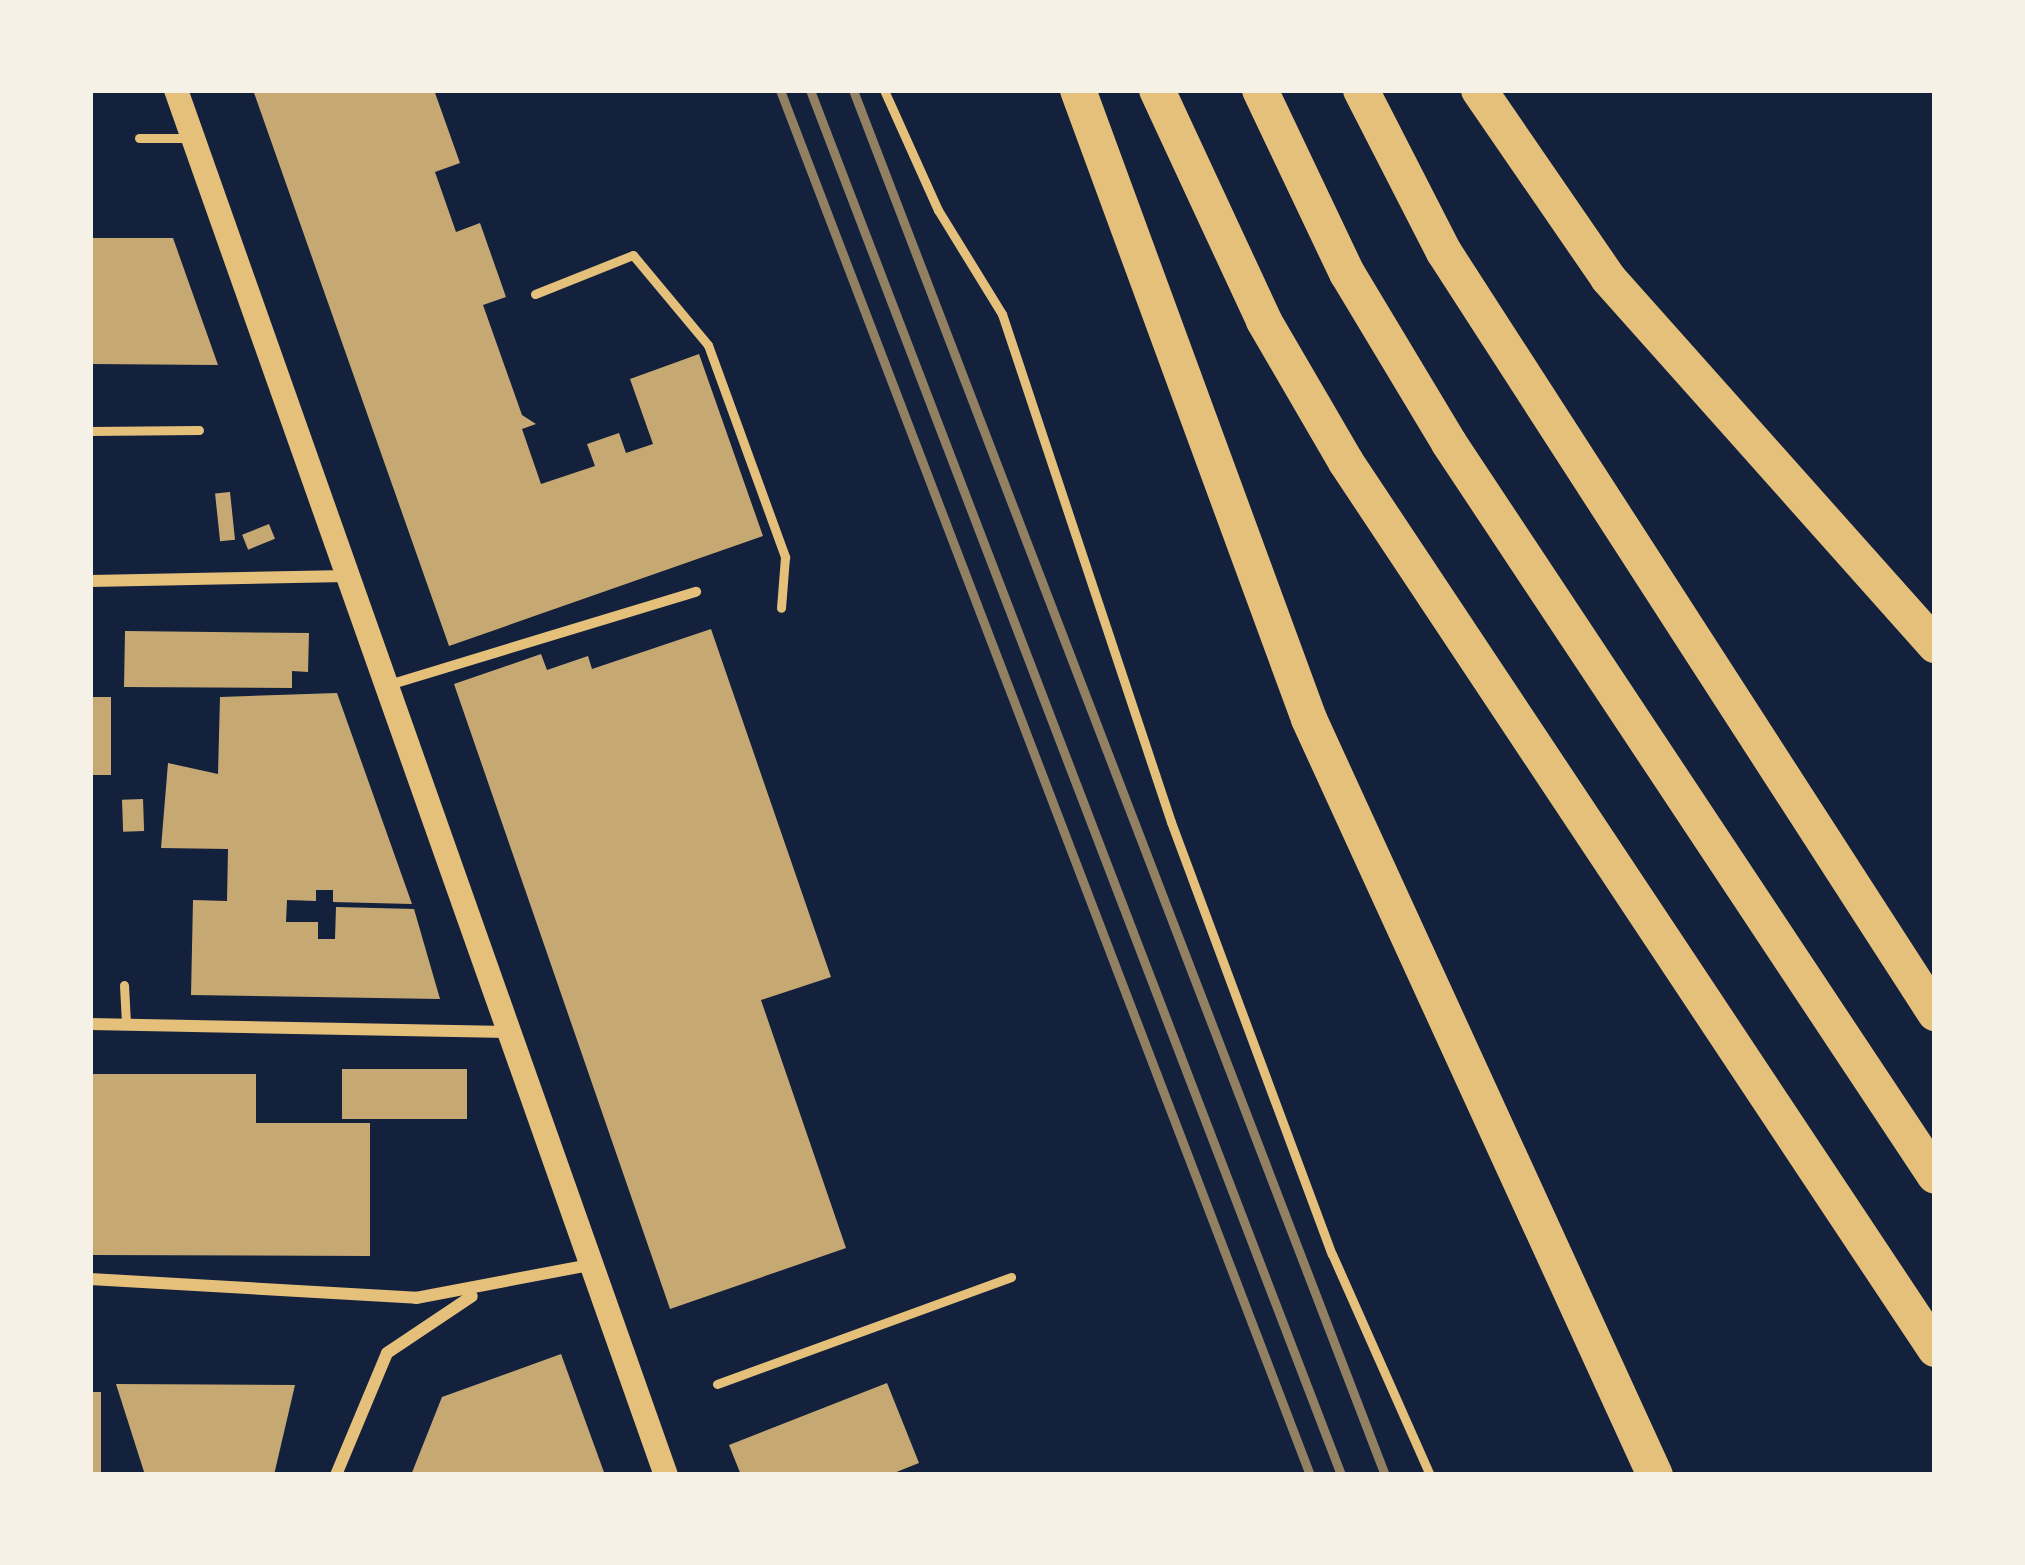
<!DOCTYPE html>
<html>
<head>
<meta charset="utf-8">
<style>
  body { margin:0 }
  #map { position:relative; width:2025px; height:1565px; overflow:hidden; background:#14213d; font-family:Helvetica,sans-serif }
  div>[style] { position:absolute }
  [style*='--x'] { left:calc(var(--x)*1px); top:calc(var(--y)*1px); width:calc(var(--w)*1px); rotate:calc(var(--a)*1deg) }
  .building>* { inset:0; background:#c6a872; transform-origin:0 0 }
  .service>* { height:9px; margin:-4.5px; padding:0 4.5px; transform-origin:4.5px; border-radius:4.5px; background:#e5c07b }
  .pedestrian>* { height:10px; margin:-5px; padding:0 5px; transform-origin:5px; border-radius:5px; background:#e5c07b }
  .minor>* { height:12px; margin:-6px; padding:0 6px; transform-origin:6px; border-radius:6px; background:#e5c07b }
  .secondary>* { height:24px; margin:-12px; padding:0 12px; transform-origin:12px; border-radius:12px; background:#e5c07b }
  .motorway>* { height:36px; margin:-18px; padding:0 18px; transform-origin:18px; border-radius:18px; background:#e5c07b }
  .rail>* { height:9px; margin:-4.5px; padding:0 4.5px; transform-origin:4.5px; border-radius:4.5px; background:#918062 }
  span { translate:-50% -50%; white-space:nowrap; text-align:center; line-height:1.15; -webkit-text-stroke:9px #f6f1e7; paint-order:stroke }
  .frame { position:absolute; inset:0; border:93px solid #f6f1e7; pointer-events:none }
</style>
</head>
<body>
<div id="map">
  <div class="building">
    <div style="clip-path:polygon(253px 90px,434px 90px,460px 163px,435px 172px,456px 232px,480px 223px,506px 297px,483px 305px,522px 415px,536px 424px,522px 429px,541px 484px,595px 466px,587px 444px,619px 433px,626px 453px,653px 444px,630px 379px,699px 354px,763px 536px,449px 646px)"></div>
    <div style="clip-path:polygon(90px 238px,173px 238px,218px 365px,90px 364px)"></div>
    <div style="left:230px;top:492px;width:48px;height:15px;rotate:84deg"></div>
    <div style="left:269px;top:524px;width:16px;height:29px;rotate:68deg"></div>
    <div style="clip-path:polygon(711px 629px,831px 977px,761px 1000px,846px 1248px,670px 1309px,454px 684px,541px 654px,547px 670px,588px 656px,592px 669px)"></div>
    <div style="clip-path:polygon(125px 631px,309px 633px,308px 672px,292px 671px,292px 688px,124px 687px)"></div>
    <div style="clip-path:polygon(337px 693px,412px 904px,333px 902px,333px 890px,316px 890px,316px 901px,287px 900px,286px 922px,318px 922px,318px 939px,335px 939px,336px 907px,414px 909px,440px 999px,191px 995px,193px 900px,227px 901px,228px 849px,161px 848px,168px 763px,218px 774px,220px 697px)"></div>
    <div style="left:90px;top:697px;width:21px;height:78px"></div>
    <div style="left:143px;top:799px;width:32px;height:21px;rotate:88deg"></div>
    <div style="left:342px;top:1069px;width:125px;height:50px"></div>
    <div style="clip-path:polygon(90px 1074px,256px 1074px,256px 1123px,370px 1123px,370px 1256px,90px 1255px)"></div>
    <div style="clip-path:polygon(561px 1354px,605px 1475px,411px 1475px,442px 1397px)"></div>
    <div style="clip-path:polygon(887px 1383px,919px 1463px,889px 1475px,741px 1475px,729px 1445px)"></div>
    <div style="clip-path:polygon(116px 1384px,295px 1385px,274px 1475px,145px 1475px)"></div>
    <div style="left:90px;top:1392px;width:11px;height:83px"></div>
  </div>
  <div class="service">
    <div style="--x:884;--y:90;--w:132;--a:65.8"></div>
    <div style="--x:938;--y:210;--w:122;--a:58.4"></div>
    <div style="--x:1002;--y:314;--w:535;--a:71.6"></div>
    <div style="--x:1171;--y:822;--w:461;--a:69.6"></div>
    <div style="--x:1332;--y:1254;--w:242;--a:66.1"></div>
    <div style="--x:139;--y:138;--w:49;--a:0"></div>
    <div style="--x:535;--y:294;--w:105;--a:-21.7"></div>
    <div style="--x:633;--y:255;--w:117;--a:50.2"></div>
    <div style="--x:708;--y:345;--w:226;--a:70"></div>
    <div style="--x:785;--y:557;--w:51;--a:94.5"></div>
    <div style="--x:90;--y:431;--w:109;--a:-0.5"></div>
    <div style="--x:124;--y:985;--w:39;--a:87"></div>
    <div style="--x:717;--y:1384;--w:313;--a:-20"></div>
  </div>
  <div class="pedestrian">
    <div style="--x:389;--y:685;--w:321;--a:-16.9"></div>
  </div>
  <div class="minor">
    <div style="--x:90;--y:581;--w:257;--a:-1.1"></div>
    <div style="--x:90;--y:1024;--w:418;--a:1.1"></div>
    <div style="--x:90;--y:1279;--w:327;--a:3.3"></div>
    <div style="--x:416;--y:1298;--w:176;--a:-10.8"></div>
    <div style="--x:336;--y:1475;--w:132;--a:-67.3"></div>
    <div style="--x:387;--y:1353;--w:102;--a:-33.8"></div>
  </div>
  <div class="secondary">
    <div style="--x:176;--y:90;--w:1469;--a:70.52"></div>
  </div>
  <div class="motorway">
    <div style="--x:1078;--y:90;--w:670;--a:69.83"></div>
    <div style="--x:1309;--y:719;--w:831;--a:65.41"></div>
    <div style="--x:1157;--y:90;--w:255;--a:65.1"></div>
    <div style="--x:1264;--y:321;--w:163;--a:59.8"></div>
    <div style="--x:1346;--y:462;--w:1065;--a:56.41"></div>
    <div style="--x:1260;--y:90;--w:203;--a:64.6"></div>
    <div style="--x:1347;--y:273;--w:198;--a:59"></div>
    <div style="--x:1449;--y:443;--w:879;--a:56.45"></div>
    <div style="--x:1361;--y:90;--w:182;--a:62.9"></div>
    <div style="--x:1444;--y:252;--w:906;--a:57.17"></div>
    <div style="--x:1479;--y:90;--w:228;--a:55.5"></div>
    <div style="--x:1608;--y:278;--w:492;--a:48.3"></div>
  </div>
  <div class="rail">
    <div style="--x:780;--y:90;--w:1483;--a:69.06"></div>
    <div style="--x:810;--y:90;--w:1483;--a:69.02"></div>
    <div style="--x:853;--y:90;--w:1484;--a:68.99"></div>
  </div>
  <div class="frame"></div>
</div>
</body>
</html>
